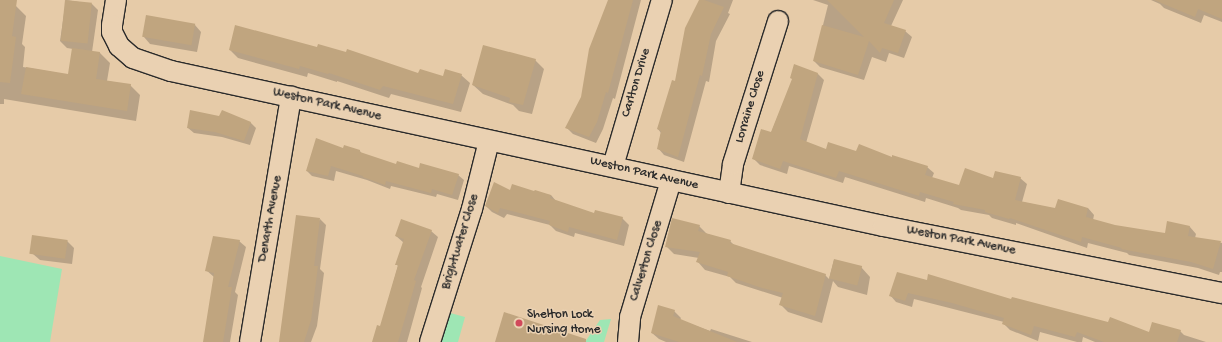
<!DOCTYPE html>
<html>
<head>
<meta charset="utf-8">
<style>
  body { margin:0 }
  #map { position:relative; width:1222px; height:342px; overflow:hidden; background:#e6cba8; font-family:"Gochi Hand",sans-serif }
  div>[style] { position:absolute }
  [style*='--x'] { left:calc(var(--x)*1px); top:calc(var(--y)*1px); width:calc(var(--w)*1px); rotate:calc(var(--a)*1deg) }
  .green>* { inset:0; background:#9ee6b4 }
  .shadow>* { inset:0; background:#0003 }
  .building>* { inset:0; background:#c0a57f; transform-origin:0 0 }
  .roads { filter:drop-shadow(1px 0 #2b2b2b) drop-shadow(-1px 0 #2b2b2b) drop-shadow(0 1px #2b2b2b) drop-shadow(0 -1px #2b2b2b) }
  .minor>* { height:20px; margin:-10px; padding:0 10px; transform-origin:10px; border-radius:10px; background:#ead1b2 }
  .dots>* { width:11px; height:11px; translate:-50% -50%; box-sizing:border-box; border:2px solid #ead1b2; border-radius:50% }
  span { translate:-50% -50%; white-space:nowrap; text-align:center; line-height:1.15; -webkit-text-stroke:3px #ead1b2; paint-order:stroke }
  .street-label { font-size:13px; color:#2b2b2b }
  .poi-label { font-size:13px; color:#2b2b2b }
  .left { translate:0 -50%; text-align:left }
</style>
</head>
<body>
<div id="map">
  <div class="green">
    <div style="clip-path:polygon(0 256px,62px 269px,50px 342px,0 342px)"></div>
    <div style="clip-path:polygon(443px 311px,465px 317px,458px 342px,434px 342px)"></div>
    <div style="clip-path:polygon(611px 319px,604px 342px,585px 342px,600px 320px)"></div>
  </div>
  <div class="shadow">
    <div style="clip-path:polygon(0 0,14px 0,16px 6px,26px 16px,22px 44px,25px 47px,23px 67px,69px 75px,73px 49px,67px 48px,60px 41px,66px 0,92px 4px,98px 10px,92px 52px,100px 53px,110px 63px,107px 81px,130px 85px,140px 95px,136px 121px,4px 99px,4px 104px,0 104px)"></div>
    <div style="clip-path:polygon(610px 0,641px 0,615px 99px,613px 98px,603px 129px,596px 143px,573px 134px,567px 128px,582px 97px)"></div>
    <div style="clip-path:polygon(700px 0,733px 0,728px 13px,730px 14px,716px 41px,709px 82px,706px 81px,684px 162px,664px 155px,658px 148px,661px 133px,658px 129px,676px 82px)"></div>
    <div style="clip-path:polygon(813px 0,903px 0,891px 26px,905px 31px,912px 37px,904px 58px,889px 53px,886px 62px,872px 57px,864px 80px,820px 67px,814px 61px,828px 5px)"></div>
    <div style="clip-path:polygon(1151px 0,1222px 0,1222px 22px,1204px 15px,1201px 23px,1164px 8px,1160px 4px)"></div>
    <div style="clip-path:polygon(147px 16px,195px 25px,201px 32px,197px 52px,150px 44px,144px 37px)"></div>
    <div style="clip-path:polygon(230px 50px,444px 78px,461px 75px,470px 83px,461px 112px,391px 94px,389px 98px,337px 81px,337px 82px,308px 73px,307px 77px,238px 58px)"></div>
    <div style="clip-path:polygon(535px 60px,544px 69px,532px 114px,519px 111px,513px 105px,483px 94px,473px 85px)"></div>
    <div style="clip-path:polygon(795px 66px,818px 74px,824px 80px,806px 143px,826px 150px,892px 158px,927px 167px,934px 173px,932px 178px,960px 187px,994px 179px,1020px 178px,1027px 184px,1022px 202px,1056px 209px,1088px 208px,1094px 215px,1093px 220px,1115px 226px,1165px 234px,1190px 227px,1196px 234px,1195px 238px,1222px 243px,1222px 272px,1220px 272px,1219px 275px,1198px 268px,1129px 255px,1127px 253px,1088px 243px,1087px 248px,1016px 223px,1016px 225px,992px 218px,989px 215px,961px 210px,958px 208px,926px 198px,925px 202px,845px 177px,843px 183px,789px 166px,787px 174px,760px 165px,753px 158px,771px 133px,793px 79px)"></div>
    <div style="clip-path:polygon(220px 117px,250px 122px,256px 128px,250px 145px,222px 137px,194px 133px,188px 128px)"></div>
    <div style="clip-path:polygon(344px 149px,360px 151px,362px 154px,397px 166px,458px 175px,464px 180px,458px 200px,437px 194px,436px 197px,391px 186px,390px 189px,367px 180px,336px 171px,334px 181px,312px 176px,307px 171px)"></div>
    <div style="clip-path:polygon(511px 192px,551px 195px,556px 201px,595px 214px,622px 218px,629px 225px,624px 246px,575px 233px,574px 237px,556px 231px,550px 225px,507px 214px,504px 218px,492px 212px,486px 206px)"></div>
    <div style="clip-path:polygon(320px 219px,326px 225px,320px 269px,324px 273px,317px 326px,311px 342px,280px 342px,289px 280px)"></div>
    <div style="clip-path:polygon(699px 226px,707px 234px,730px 241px,735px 246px,825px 275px,829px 279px,834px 260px,861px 267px,870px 277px,867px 295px,838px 287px,833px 281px,822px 323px,788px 312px,780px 304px,783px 298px,736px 283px,730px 277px,705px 270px,698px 262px,699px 258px,674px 254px,666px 246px)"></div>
    <div style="clip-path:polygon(431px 231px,438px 237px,421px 287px,422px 288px,407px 342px,373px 342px,381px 327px,398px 266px,396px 264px,404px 243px,396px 236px)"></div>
    <div style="clip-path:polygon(67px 241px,74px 248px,72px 264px,40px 260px,33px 254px)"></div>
    <div style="clip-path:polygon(239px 241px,246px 247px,235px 292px,238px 295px,230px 342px,204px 342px,214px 277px,206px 270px)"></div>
    <div style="clip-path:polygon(927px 281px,1150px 333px,1180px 331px,1184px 335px,1206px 342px,1095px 342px,1083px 337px,1082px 342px,1077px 342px,1040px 332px,1038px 341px,1010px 330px,1003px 323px,1004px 322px,914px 299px,912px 307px,896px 302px,890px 295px)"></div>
    <div style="clip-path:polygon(674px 311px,681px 318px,680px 320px,710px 331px,711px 329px,752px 342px,666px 342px,659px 339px,652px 333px)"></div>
  </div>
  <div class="building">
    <div style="clip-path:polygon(0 0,17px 0,12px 36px,16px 37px,10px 83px,0 82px)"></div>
    <div style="left:65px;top:0;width:27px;height:41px;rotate:6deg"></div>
    <div style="clip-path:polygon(608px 0,633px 0,608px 93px,606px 92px,597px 122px,589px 137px,565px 128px,581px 97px,589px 49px)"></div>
    <div style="clip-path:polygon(699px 0,704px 0,724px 7px,711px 34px,702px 76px,700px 75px,678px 157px,657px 149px,661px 131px,657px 129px,672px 80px,675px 81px,685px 28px)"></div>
    <div style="clip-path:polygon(827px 0,894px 0,884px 23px,906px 30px,898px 53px,882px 48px,880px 53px,869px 41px,858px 75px,813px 61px,822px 25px,864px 37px)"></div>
    <div style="clip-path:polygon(1154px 0,1222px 0,1222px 19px,1198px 9px,1195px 17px)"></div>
    <div style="left:146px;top:15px;width:50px;height:22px;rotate:10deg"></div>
    <div style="clip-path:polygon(235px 25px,317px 47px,318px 44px,346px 52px,347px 49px,418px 73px,420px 69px,443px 76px,445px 69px,462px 74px,453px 104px,383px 86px,380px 90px,329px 73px,328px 74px,300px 66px,299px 69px,229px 50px)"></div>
    <div style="clip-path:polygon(483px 45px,536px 59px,523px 105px,509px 102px,510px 98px,472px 85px)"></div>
    <div style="clip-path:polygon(72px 48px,100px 52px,96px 79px,131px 84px,127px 111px,21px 94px,26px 67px,68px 74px)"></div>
    <div style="clip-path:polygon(794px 64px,818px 73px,800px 139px,826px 149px,828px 142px,856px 151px,859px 144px,892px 157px,892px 155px,928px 166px,925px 175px,959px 185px,965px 168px,993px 178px,995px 171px,1021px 177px,1015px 200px,1055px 208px,1058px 199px,1088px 208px,1086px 217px,1115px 225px,1165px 233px,1167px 221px,1190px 226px,1188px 236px,1221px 241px,1213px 269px,1191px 262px,1121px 249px,1122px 248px,1082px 237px,1081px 242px,1010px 218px,1009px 219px,985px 212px,985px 210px,953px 204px,954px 202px,920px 192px,919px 196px,839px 171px,836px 178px,783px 161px,780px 169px,752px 159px,761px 129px,771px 132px,792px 79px,790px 78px)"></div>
    <div style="clip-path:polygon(190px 110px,219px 116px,222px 110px,251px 122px,244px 141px,215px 132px,187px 128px)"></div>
    <div style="clip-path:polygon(316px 138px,343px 148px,344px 145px,360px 150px,360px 152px,396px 164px,397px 161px,419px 168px,420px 163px,459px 174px,452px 195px,432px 189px,431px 193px,386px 181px,385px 185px,363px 177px,363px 176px,331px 166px,328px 176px,306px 171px)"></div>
    <div style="clip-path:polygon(494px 182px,510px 190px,512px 184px,534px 191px,535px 190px,551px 195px,550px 198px,594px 213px,595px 210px,623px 217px,617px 240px,569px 227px,568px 232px,549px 225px,550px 221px,500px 208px,498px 213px,485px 206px)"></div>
    <div style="clip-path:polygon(296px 215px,320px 218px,314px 266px,318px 266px,311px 320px,304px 342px,279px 342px)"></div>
    <div style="clip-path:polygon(672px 218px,700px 225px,698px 231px,731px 240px,730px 243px,826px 274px,815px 316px,779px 305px,783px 293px,762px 288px,727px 276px,728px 272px,696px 262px,700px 252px,665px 247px)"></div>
    <div style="clip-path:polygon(401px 219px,432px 230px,414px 280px,416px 281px,398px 342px,372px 342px,377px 325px,380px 326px,398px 265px,395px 265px,404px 239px,395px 236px)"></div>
    <div style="left:32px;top:235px;width:36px;height:19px;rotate:8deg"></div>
    <div style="clip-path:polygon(213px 236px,240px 240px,228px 287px,232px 287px,223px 342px,203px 342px,214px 273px,205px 271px)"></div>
    <div style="left:834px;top:259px;width:29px;height:20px;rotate:14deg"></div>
    <div style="clip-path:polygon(897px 272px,927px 280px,928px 274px,1011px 299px,1012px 297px,1108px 322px,1110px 317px,1149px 332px,1152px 322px,1181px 330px,1177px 342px,1104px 342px,1077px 332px,1075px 337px,1034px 326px,1031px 335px,1002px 324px,1004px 318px,952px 303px,908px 293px,905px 301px,889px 296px)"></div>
    <div style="clip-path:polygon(658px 305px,675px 310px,673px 316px,737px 342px,679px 342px,651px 333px)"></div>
    <div style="clip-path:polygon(504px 312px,586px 339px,586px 342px,495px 342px)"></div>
  </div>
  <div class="roads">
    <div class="minor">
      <div style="--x:116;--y:0;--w:25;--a:99"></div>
      <div style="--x:112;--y:25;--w:7;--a:90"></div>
      <div style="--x:112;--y:32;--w:16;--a:63"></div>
      <div style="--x:119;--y:46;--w:18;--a:41"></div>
      <div style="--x:133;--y:58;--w:40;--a:18.9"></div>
      <div style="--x:171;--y:71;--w:729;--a:12.28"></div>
      <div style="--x:883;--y:226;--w:346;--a:11.2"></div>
      <div style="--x:613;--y:166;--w:173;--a:-73.6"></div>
      <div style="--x:729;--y:193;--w:29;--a:-82"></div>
      <div style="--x:733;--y:164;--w:150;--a:-72.5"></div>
      <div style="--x:250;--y:342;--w:249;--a:-80.5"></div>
      <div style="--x:430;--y:342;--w:139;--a:-72.5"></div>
      <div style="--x:472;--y:209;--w:70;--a:-76"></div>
      <div style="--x:628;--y:342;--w:25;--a:-85"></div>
      <div style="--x:630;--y:317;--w:143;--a:-73.3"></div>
    </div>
  </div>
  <div class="dots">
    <div style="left:519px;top:323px;background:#d1495b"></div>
  </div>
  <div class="street-label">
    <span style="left:637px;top:83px;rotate:-73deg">Carlton Drive</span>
    <span style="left:327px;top:105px;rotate:13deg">Weston Park Avenue</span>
    <span style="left:751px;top:107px;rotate:-73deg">Lorraine Close</span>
    <span style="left:644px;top:174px;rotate:13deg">Weston Park Avenue</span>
    <span style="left:271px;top:219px;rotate:-80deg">Denarth Avenue</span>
    <span style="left:961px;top:241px;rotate:11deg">Weston Park Avenue</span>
    <span style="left:461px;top:242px;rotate:-73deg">Brightwater Close</span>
    <span style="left:647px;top:261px;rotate:-73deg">Calverton Close</span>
  </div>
  <div class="poi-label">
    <span class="left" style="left:527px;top:323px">Shelton Lock<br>Nursing Home</span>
  </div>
</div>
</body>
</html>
